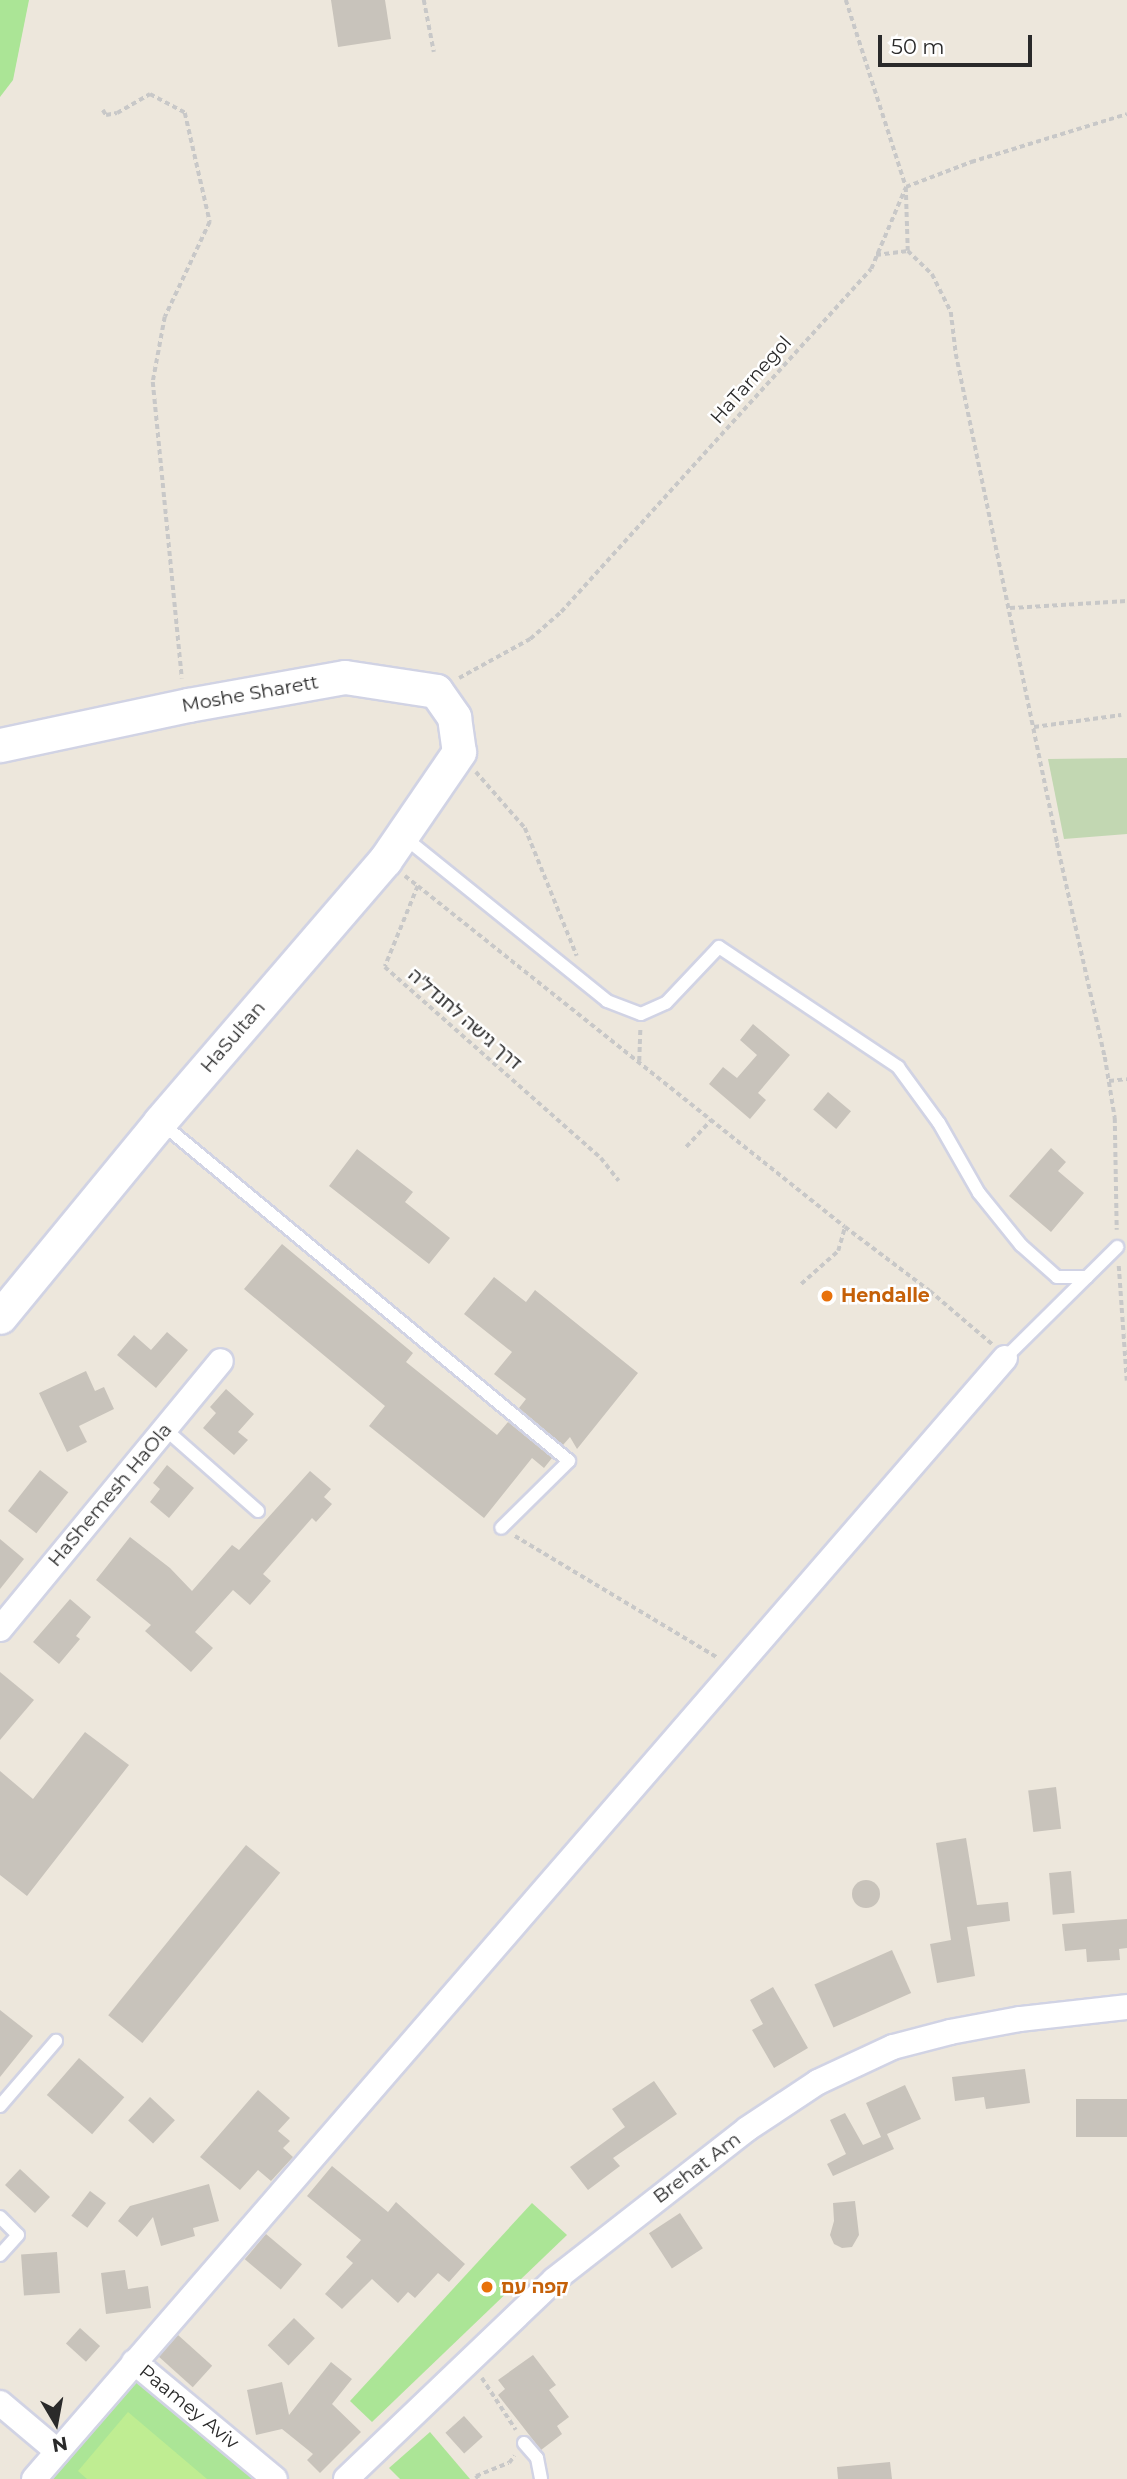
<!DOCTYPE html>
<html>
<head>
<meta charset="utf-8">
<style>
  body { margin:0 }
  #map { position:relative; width:1127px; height:2479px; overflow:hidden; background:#ede7dc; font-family:Montserrat,"Noto Sans Hebrew",sans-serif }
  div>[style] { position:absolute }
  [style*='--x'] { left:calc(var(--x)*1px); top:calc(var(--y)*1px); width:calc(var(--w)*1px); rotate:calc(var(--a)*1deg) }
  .green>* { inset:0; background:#abe596 }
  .cemetery>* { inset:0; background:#c2d7b2 }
  .pitch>* { inset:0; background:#bfed92 }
  .building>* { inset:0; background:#c8c3bb; transform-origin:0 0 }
  .round { border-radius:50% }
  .path>* { height:3.5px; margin-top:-1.75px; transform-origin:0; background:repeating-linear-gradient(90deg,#c8c8c8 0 5px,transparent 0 8.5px) }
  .roads { filter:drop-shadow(2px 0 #d1d3e4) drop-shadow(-2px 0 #d1d3e4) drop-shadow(0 2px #d1d3e4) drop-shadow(0 -2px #d1d3e4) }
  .lane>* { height:12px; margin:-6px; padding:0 6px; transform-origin:6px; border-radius:6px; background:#fff }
  .street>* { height:24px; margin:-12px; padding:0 12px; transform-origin:12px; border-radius:12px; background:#fff }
  .secondary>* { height:33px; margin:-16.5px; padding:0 16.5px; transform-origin:16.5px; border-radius:16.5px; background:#fff }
  .dots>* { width:19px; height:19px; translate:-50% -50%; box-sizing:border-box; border:4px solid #fff; border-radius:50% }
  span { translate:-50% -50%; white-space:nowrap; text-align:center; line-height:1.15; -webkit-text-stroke:5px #fff; paint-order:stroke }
  .street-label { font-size:19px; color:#2a2a2a }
  .food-label { font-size:19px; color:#c56008; font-weight:700 }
  .left { translate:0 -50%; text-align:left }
  .north { position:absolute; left:21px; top:2388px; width:70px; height:70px; -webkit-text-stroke:5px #fff; paint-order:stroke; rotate:170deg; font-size:19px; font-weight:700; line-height:28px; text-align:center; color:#2a2a2a }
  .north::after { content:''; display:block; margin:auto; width:24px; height:32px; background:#2a2a2a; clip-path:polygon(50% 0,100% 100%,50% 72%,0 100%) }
  .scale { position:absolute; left:878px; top:35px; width:154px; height:32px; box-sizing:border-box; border:4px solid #2a2a2a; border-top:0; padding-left:9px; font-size:21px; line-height:24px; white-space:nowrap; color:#2a2a2a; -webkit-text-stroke:5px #fff; paint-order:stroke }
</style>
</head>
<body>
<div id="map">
  <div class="green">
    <div style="clip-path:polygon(0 0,29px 0,13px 80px,0 97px)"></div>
    <div style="clip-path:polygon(532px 2203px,567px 2235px,372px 2422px,350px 2401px)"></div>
    <div style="clip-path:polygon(138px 2376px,255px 2479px,48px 2479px)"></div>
    <div style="clip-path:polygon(430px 2432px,470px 2479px,400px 2479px,389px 2468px)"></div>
  </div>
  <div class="cemetery">
    <div style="clip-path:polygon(1127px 758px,1127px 834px,1064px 839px,1048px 759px)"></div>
  </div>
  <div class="pitch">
    <div style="clip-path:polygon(128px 2412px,207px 2479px,87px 2479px,78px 2471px)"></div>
  </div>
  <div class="building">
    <div style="clip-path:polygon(331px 0,385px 0,391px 39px,338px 47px)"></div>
    <div style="clip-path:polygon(753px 1024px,790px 1055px,758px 1093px,766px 1100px,750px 1119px,709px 1084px,723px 1067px,737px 1078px,757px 1055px,740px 1040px)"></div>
    <div style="left:828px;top:1092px;width:30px;height:23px;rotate:40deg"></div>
    <div style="clip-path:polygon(1051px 1148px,1066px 1162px,1058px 1171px,1084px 1193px,1051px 1232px,1009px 1196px)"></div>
    <div style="clip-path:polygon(357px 1149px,413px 1192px,405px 1202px,450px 1238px,429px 1264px,329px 1186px)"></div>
    <div style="clip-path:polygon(282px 1244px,413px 1353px,406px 1362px,497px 1435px,508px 1422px,552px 1458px,544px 1468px,532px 1458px,484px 1518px,369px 1426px,385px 1406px,244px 1289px)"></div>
    <div style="clip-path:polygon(494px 1277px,526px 1302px,535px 1290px,638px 1373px,577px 1449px,570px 1437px,563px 1445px,519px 1408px,526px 1399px,494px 1374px,512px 1352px,464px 1314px)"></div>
    <div style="clip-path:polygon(167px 1332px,188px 1350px,156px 1388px,117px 1355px,134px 1335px,151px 1350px)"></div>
    <div style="clip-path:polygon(86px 1371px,95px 1391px,104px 1387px,114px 1409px,79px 1426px,87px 1442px,67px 1452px,39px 1393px)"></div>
    <div style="clip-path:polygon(226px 1389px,254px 1414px,238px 1432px,248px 1440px,234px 1455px,203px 1428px,216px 1413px,210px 1407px)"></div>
    <div style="clip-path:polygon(167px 1465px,194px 1488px,169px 1518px,150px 1502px,160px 1489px,153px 1483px)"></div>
    <div style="left:40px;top:1470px;width:36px;height:52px;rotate:38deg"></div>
    <div style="clip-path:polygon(310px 1471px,331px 1489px,324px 1497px,332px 1504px,316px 1522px,312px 1518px,263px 1574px,271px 1581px,250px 1605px,233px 1590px,195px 1632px,213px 1648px,191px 1672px,145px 1631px,151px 1625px,96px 1580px,130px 1537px,170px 1568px,192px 1591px,232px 1545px,239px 1550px)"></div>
    <div style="clip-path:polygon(0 1539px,24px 1559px,0 1589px)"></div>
    <div style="clip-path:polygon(70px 1599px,91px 1617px,76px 1636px,80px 1639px,59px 1664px,33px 1642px)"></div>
    <div style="clip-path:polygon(0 1672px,34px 1700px,0 1740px)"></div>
    <div style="clip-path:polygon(85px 1732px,129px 1765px,27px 1896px,0 1875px,0 1771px,33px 1799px)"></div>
    <div style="left:1056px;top:1787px;width:42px;height:28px;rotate:83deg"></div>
    <div style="clip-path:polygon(966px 1838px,977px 1905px,1008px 1902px,1010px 1921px,967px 1927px,975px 1976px,937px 1983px,930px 1944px,951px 1940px,936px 1843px)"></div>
    <div style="left:246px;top:1845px;width:44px;height:219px;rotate:39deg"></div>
    <div style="left:1071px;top:1871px;width:42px;height:22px;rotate:85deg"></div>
    <div class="round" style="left:852px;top:1880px;width:28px;height:28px"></div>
    <div style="clip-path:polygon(1127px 1919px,1127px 1948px,1119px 1949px,1120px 1960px,1087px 1962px,1086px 1949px,1065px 1951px,1062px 1924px)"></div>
    <div style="left:892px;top:1950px;width:47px;height:85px;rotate:66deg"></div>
    <div style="clip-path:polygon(773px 1987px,808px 2048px,774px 2068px,752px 2030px,763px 2024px,750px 2000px)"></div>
    <div style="clip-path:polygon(0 2010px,33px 2036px,0 2077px)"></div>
    <div style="left:79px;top:2058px;width:60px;height:49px;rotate:41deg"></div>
    <div style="clip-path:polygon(1025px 2069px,1030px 2103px,986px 2109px,984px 2097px,955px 2101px,952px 2077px)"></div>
    <div style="clip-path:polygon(654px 2081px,677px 2114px,613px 2158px,620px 2166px,588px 2190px,570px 2167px,625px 2127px,612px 2109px)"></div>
    <div style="clip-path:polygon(905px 2085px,921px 2119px,887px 2134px,894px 2149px,833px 2176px,827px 2164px,846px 2154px,830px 2120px,845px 2113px,863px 2145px,881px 2137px,866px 2103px)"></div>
    <div style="clip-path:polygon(258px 2090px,290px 2118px,278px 2131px,290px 2141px,283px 2148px,293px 2157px,271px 2181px,258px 2170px,240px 2190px,200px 2157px)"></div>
    <div style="left:150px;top:2097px;width:34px;height:32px;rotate:43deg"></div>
    <div style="left:1127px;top:2099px;width:38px;height:51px;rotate:90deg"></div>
    <div style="clip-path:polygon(332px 2166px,388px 2212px,396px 2202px,465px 2264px,449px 2282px,438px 2273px,415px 2298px,408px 2292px,398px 2303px,372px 2279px,342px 2309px,325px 2294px,353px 2263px,346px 2257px,361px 2240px,307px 2196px)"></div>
    <div style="left:20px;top:2169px;width:41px;height:22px;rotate:43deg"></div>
    <div style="clip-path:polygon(209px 2184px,219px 2221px,193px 2228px,195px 2236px,161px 2246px,153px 2217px,137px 2237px,118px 2221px,130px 2206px)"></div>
    <div style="left:90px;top:2191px;width:20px;height:31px;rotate:37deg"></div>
    <div style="clip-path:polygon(855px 2201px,859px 2235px,852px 2247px,842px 2248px,834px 2244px,830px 2235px,834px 2221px,833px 2203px)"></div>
    <div style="left:680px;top:2213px;width:42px;height:37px;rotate:57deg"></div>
    <div style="left:266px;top:2234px;width:47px;height:33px;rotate:40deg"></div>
    <div style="left:57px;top:2252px;width:41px;height:36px;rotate:86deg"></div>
    <div style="clip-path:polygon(125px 2270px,128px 2289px,148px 2286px,151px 2308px,106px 2314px,101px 2273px)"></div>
    <div style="left:294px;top:2318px;width:29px;height:38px;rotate:44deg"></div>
    <div style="left:80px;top:2328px;width:27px;height:21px;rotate:42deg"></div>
    <div style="left:178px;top:2335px;width:46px;height:29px;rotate:42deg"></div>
    <div style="clip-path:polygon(533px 2355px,556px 2385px,549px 2390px,569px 2417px,557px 2426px,562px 2434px,541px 2450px,498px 2395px,505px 2389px,498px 2380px)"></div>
    <div style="clip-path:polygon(331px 2362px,352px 2379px,332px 2404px,361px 2432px,320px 2473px,307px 2460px,313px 2454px,282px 2429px,256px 2435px,247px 2390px,282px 2382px,289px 2415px)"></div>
    <div style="left:464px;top:2416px;width:28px;height:25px;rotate:48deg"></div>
    <div style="clip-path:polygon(890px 2462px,892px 2479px,838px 2479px,837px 2467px)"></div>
  </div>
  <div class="path">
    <div style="--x:424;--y:0;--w:53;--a:79.1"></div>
    <div style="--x:846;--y:0;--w:196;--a:72.2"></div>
    <div style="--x:906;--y:187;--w:64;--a:88.2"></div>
    <div style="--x:908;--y:251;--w:33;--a:44"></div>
    <div style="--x:932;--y:274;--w:42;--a:63.4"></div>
    <div style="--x:951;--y:312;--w:42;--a:83.2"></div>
    <div style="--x:956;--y:354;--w:499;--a:78.3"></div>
    <div style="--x:1057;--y:843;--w:219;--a:77.4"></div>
    <div style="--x:1105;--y:1057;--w:62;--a:80.7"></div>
    <div style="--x:1115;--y:1118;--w:112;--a:89"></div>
    <div style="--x:103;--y:110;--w:6;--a:59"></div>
    <div style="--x:106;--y:115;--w:11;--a:-10"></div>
    <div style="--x:117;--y:113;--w:38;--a:-30"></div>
    <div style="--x:150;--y:94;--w:40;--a:28"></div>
    <div style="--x:185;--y:113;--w:112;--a:77.1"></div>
    <div style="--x:210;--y:222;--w:105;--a:115.3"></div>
    <div style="--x:165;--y:317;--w:66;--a:100.5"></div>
    <div style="--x:153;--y:382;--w:298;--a:84.4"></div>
    <div style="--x:906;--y:187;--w:70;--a:-21"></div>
    <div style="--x:971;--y:162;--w:163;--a:-17.1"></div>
    <div style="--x:876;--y:255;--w:32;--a:-7"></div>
    <div style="--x:1010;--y:608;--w:117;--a:-3.4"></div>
    <div style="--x:459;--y:678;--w:81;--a:-28.8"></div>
    <div style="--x:530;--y:639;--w:41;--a:-41.1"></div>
    <div style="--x:561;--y:612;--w:462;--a:-47.9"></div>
    <div style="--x:871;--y:269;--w:87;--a:-67"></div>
    <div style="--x:1034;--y:727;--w:88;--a:-7.9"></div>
    <div style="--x:476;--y:772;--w:74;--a:48.8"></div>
    <div style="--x:525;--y:828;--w:138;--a:67.9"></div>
    <div style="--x:405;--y:876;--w:16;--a:38"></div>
    <div style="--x:418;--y:886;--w:87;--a:112.2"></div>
    <div style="--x:385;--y:967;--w:288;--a:41.5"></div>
    <div style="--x:601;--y:1158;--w:29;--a:52"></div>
    <div style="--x:418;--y:886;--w:546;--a:38.61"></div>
    <div style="--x:845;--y:1227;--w:106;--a:37"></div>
    <div style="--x:930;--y:1291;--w:82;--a:40.5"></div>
    <div style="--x:639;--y:1061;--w:31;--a:-88"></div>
    <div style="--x:1109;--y:1081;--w:18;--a:-6"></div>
    <div style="--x:686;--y:1147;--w:37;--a:-47"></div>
    <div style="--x:1119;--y:1266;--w:115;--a:86"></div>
    <div style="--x:801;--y:1284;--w:50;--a:-41.7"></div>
    <div style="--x:838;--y:1251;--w:25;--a:-74"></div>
    <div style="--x:515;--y:1536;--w:237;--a:31"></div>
    <div style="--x:482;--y:2378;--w:62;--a:56.8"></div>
    <div style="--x:478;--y:2479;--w:4;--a:-124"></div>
    <div style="--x:476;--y:2476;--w:35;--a:-22"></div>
    <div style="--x:509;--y:2463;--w:9;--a:-54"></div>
  </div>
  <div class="roads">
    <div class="lane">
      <div style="--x:404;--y:837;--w:261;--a:38.9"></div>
      <div style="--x:607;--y:1001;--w:36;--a:21"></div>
      <div style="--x:641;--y:1014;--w:27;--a:-24"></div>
      <div style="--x:666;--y:1003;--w:77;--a:-46.6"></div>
      <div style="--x:719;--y:947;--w:216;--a:33.8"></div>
      <div style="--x:898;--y:1067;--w:69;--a:53.8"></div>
      <div style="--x:939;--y:1123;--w:81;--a:60.3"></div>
      <div style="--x:979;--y:1193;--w:67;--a:51.1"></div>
      <div style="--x:1021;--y:1245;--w:48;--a:41.6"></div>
      <div style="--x:1057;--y:1277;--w:30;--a:0"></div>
      <div style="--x:160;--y:1122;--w:531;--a:39.65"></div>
      <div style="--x:569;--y:1461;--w:95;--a:135.4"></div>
      <div style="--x:1005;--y:1358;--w:158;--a:-44.7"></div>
      <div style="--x:165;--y:1429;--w:124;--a:41.4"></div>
      <div style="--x:0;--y:2106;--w:86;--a:-49.3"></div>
      <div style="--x:0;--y:2217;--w:25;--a:45"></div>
      <div style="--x:18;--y:2235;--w:27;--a:132"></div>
      <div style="--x:524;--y:2443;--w:20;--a:49"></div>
      <div style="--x:537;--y:2458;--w:21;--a:79"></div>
    </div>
    <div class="street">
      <div style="--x:0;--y:1629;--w:347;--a:-50.5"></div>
      <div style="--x:134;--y:2362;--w:183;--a:39.7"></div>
      <div style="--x:0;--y:2403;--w:75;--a:40.1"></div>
      <div style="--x:34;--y:2479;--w:1483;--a:-49.1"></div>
      <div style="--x:346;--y:2479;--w:288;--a:-43.7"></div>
      <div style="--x:554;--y:2280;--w:245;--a:-38"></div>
      <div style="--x:747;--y:2129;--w:85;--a:-33.5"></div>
      <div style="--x:818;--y:2082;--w:83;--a:-25"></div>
      <div style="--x:893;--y:2047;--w:59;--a:-14.7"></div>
      <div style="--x:950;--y:2032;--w:71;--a:-10.5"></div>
      <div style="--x:1020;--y:2019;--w:108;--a:-6.4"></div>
    </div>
    <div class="secondary">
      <div style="--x:0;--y:745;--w:192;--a:-12"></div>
      <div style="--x:188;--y:705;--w:159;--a:-10.1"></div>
      <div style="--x:345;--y:677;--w:92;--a:8.7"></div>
      <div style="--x:436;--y:691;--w:32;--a:55"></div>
      <div style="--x:454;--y:717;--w:35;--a:82"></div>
      <div style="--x:459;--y:752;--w:131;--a:124.4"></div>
      <div style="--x:385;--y:860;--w:345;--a:130.7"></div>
      <div style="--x:160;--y:1122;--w:252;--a:129.4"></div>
    </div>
  </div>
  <div class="dots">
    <div style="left:827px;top:1296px;background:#e8710a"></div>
    <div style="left:487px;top:2287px;background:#e8710a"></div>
  </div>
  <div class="street-label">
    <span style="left:751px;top:380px;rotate:-48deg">HaTarnegol</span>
    <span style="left:250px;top:694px;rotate:-10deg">Moshe Sharett</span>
    <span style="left:465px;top:1019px;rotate:41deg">דרך גישה לחנדל'ה</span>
    <span style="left:233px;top:1037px;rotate:-49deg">HaSultan</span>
    <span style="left:110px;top:1495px;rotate:-50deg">HaShemesh HaOla</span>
    <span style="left:697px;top:2168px;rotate:-37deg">Brehat Am</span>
    <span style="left:189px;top:2407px;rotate:39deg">Paamey Aviv</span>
  </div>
  <div class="food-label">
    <span class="left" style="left:841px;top:1296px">Hendalle</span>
    <span class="left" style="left:501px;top:2287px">קפה עם</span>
  </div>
  <div class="north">N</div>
  <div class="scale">50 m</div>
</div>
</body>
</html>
